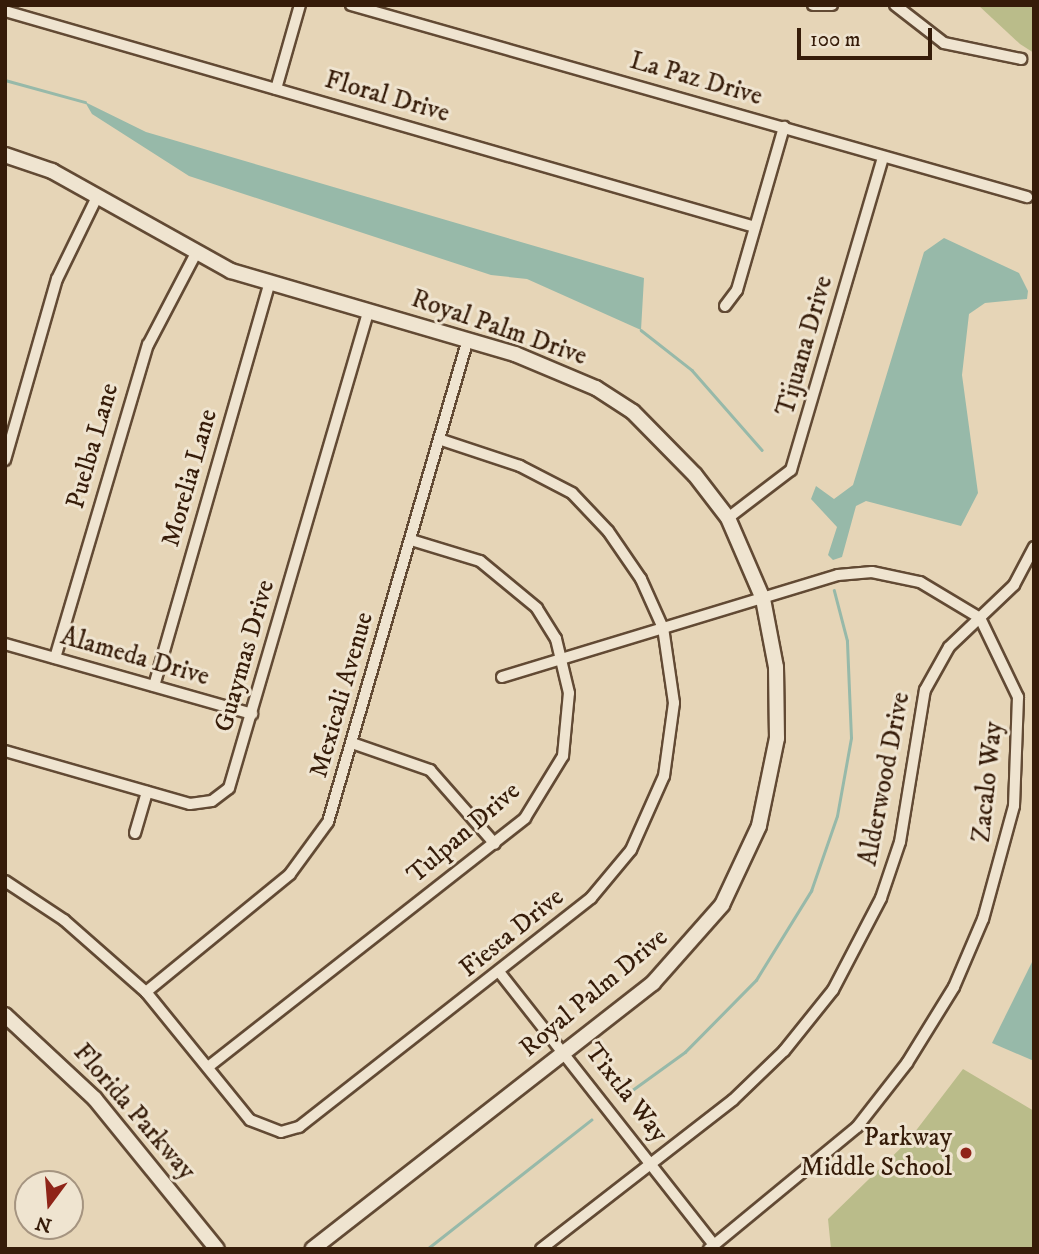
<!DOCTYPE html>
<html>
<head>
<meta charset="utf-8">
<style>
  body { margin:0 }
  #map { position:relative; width:1039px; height:1254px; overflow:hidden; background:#e6d5b7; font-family:"IM FELL DW Pica",serif }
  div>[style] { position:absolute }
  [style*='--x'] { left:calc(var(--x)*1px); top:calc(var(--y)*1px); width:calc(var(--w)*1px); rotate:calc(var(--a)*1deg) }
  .green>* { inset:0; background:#babc8a }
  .water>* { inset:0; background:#97b9a9 }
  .stream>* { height:2.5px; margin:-1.25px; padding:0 1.25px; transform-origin:1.25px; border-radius:1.25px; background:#97b9a9 }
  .roads { filter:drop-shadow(2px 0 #624a34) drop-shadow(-2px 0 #624a34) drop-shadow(0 2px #624a34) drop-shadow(0 -2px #624a34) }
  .minor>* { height:10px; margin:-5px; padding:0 5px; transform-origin:5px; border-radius:5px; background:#efe4d0 }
  .tertiary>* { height:14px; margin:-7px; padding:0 7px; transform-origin:7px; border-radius:7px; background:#efe4d0 }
  .dots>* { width:19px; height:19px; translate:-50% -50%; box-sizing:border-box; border:4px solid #efe4d0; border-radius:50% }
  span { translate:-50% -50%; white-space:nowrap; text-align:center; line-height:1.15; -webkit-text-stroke:6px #efe4d0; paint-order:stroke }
  .street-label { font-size:26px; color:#361c09 }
  .poi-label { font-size:26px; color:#361c09 }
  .right { translate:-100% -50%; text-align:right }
  .frame { position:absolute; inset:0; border:7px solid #361c09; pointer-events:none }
  .north { position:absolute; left:14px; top:1170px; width:70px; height:70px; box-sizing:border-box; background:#efe4d0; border:2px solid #a59480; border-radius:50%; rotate:196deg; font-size:19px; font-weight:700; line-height:28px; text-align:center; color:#361c09 }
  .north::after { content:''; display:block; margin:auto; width:24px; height:32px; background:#8f2418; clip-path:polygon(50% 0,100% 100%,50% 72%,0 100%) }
  .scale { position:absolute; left:797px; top:28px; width:135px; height:32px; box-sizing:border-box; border:4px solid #361c09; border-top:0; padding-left:9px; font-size:21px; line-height:24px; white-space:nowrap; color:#361c09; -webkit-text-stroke:5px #efe4d0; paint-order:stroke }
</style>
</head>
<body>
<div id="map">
  <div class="green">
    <div style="clip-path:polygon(978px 5px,1034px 5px,1034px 53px,1020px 44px)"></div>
    <div style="clip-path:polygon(963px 1069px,1034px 1111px,1034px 1249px,831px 1249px,828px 1219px,908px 1141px)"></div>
  </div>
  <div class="water">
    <div style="clip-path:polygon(85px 102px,146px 132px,644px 278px,641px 330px,527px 279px,491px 275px,189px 176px,92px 114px)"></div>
    <div style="clip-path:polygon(944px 238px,1019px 273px,1028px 291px,1027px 299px,985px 303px,969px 314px,962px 375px,978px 493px,961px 526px,866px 501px,856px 506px,842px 557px,833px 560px,828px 555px,837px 527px,811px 499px,816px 486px,834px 499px,853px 485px,924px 252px)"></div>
    <div style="clip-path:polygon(1034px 958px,1034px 1061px,992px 1043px)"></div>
  </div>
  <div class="stream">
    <div style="--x:5;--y:80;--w:83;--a:15.4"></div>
    <div style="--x:641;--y:330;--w:65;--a:38.1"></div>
    <div style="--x:692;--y:370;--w:106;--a:48.8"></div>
    <div style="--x:624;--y:1096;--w:75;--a:-35.8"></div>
    <div style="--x:685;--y:1052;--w:101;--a:-45.4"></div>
    <div style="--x:756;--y:980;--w:105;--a:-58.3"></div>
    <div style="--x:811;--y:891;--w:79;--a:-70.9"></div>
    <div style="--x:837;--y:816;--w:79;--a:-79.8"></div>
    <div style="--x:851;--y:738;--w:97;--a:-92.4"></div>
    <div style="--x:847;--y:641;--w:52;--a:-104.6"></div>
    <div style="--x:427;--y:1249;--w:209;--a:-38.2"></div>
  </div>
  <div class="roads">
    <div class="minor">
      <div style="--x:351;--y:5;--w:703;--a:15.86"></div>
      <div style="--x:813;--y:5;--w:19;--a:0"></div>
      <div style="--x:895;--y:5;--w:62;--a:37.8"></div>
      <div style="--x:944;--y:43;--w:79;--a:11.7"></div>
      <div style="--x:5;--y:11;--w:780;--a:16.07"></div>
      <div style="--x:276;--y:89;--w:87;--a:-74.1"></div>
      <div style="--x:725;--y:306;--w:20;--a:-53"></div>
      <div style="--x:737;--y:290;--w:170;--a:-73.9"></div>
      <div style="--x:5;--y:460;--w:188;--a:-74"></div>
      <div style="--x:57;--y:279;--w:89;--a:-64"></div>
      <div style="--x:728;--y:518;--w:79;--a:-37.3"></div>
      <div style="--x:791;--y:470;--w:326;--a:-73.6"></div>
      <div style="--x:5;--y:644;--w:257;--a:15.8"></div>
      <div style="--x:55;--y:658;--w:327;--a:-73.5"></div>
      <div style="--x:148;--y:345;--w:102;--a:-62.4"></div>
      <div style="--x:502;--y:677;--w:351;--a:-16.9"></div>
      <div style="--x:838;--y:575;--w:34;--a:-5"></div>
      <div style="--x:872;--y:572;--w:49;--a:11.8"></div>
      <div style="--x:920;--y:582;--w:70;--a:31"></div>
      <div style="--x:980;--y:618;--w:88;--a:64.3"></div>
      <div style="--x:1018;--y:697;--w:109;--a:92.1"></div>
      <div style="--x:1014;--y:806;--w:117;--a:105.3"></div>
      <div style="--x:983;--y:919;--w:74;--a:113.1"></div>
      <div style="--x:954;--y:987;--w:89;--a:121.7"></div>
      <div style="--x:907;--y:1063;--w:81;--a:128"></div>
      <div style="--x:857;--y:1127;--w:192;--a:140.5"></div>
      <div style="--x:154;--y:686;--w:420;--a:-74"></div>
      <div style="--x:352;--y:743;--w:83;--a:19.1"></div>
      <div style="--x:430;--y:770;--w:98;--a:48.7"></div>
      <div style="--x:5;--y:751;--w:192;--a:16"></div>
      <div style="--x:190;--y:804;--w:22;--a:-8"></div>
      <div style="--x:212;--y:801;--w:21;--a:-37"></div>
      <div style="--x:229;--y:788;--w:498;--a:-73.7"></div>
      <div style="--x:135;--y:833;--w:43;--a:-73.7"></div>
      <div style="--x:5;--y:881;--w:71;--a:33.5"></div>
      <div style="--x:64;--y:920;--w:109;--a:41.3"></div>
      <div style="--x:146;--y:992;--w:165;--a:50.9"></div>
      <div style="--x:250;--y:1120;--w:33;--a:21"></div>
      <div style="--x:281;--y:1132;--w:19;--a:-16"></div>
      <div style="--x:299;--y:1127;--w:371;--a:-38.1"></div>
      <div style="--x:591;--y:898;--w:62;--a:-50.2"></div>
      <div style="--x:631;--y:850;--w:81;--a:-66"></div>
      <div style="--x:664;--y:776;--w:74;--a:-82.2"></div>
      <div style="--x:674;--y:703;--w:76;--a:-98.3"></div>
      <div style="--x:663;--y:628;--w:54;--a:-114.2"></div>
      <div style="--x:641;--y:579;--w:58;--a:-124.5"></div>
      <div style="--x:608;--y:531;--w:52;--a:-133.5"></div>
      <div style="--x:572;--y:493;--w:59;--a:-152.6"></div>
      <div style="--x:520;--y:466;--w:85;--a:-161.6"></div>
      <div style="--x:500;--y:973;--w:346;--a:51.8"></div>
      <div style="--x:146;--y:992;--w:186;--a:-39.3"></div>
      <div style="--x:290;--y:874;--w:64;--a:-53.8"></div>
      <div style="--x:328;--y:822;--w:503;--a:-73.84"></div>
      <div style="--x:208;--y:1067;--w:403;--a:-38.1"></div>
      <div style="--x:525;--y:818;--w:73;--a:-58.5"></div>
      <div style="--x:563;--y:756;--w:63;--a:-84.6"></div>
      <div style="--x:569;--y:693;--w:56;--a:-103.5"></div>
      <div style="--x:556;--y:639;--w:36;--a:-122"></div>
      <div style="--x:537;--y:608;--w:74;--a:-140.5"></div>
      <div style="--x:480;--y:561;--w:72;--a:-163.1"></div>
      <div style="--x:541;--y:1249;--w:243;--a:-37.8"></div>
      <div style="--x:733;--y:1100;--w:71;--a:-43.9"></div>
      <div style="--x:784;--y:1051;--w:78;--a:-51.2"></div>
      <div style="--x:833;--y:990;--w:104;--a:-62.4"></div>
      <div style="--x:881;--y:898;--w:59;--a:-71.3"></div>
      <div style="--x:900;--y:842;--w:154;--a:-80.7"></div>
      <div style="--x:925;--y:690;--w:49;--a:-60.8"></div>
      <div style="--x:949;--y:647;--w:90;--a:-43.6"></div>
      <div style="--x:1014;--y:585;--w:43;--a:-62.2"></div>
    </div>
    <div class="tertiary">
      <div style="--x:5;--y:155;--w:50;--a:18.8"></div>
      <div style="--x:52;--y:171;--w:205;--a:29.2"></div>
      <div style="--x:231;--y:271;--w:296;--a:16.3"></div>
      <div style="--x:515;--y:354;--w:88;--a:22.8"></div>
      <div style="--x:596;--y:388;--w:44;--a:33"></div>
      <div style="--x:633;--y:412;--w:88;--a:45.5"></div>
      <div style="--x:695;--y:475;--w:54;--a:52.5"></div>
      <div style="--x:728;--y:518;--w:88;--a:66.6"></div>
      <div style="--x:763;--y:599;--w:69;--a:79.2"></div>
      <div style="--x:776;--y:667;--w:71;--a:89.2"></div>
      <div style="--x:777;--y:738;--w:90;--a:101.6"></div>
      <div style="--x:759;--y:826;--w:87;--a:115.1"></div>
      <div style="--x:722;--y:905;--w:104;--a:131.5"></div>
      <div style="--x:653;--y:983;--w:432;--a:142"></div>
      <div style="--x:5;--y:1015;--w:123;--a:43"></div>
      <div style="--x:95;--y:1099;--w:193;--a:50.9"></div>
    </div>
  </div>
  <div class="dots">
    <div style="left:966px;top:1153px;background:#8f2418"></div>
  </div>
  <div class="street-label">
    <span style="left:696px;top:79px;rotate:16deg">La Paz Drive</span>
    <span style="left:387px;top:97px;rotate:16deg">Floral Drive</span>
    <span style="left:499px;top:328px;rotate:19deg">Royal Palm Drive</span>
    <span style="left:805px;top:346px;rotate:-74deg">Tijuana Drive</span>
    <span style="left:93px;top:446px;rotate:-74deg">Puelba Lane</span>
    <span style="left:190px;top:478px;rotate:-74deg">Morelia Lane</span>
    <span style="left:245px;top:656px;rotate:-74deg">Guaymas Drive</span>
    <span style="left:135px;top:657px;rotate:16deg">Alameda Drive</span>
    <span style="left:342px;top:695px;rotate:-74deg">Mexicali Avenue</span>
    <span style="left:885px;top:779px;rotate:-79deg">Alderwood Drive</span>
    <span style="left:988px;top:782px;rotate:-84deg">Zacalo Way</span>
    <span style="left:464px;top:833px;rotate:-41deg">Tulpan Drive</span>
    <span style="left:512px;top:933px;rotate:-39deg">Fiesta Drive</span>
    <span style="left:594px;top:993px;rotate:-40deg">Royal Palm Drive</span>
    <span style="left:626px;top:1093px;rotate:52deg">Tixtla Way</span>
    <span style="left:134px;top:1112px;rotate:49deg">Florida Parkway</span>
  </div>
  <div class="poi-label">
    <span class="right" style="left:952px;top:1153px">Parkway<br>Middle School</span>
  </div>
  <div class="frame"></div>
  <div class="north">N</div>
  <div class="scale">100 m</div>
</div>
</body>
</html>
